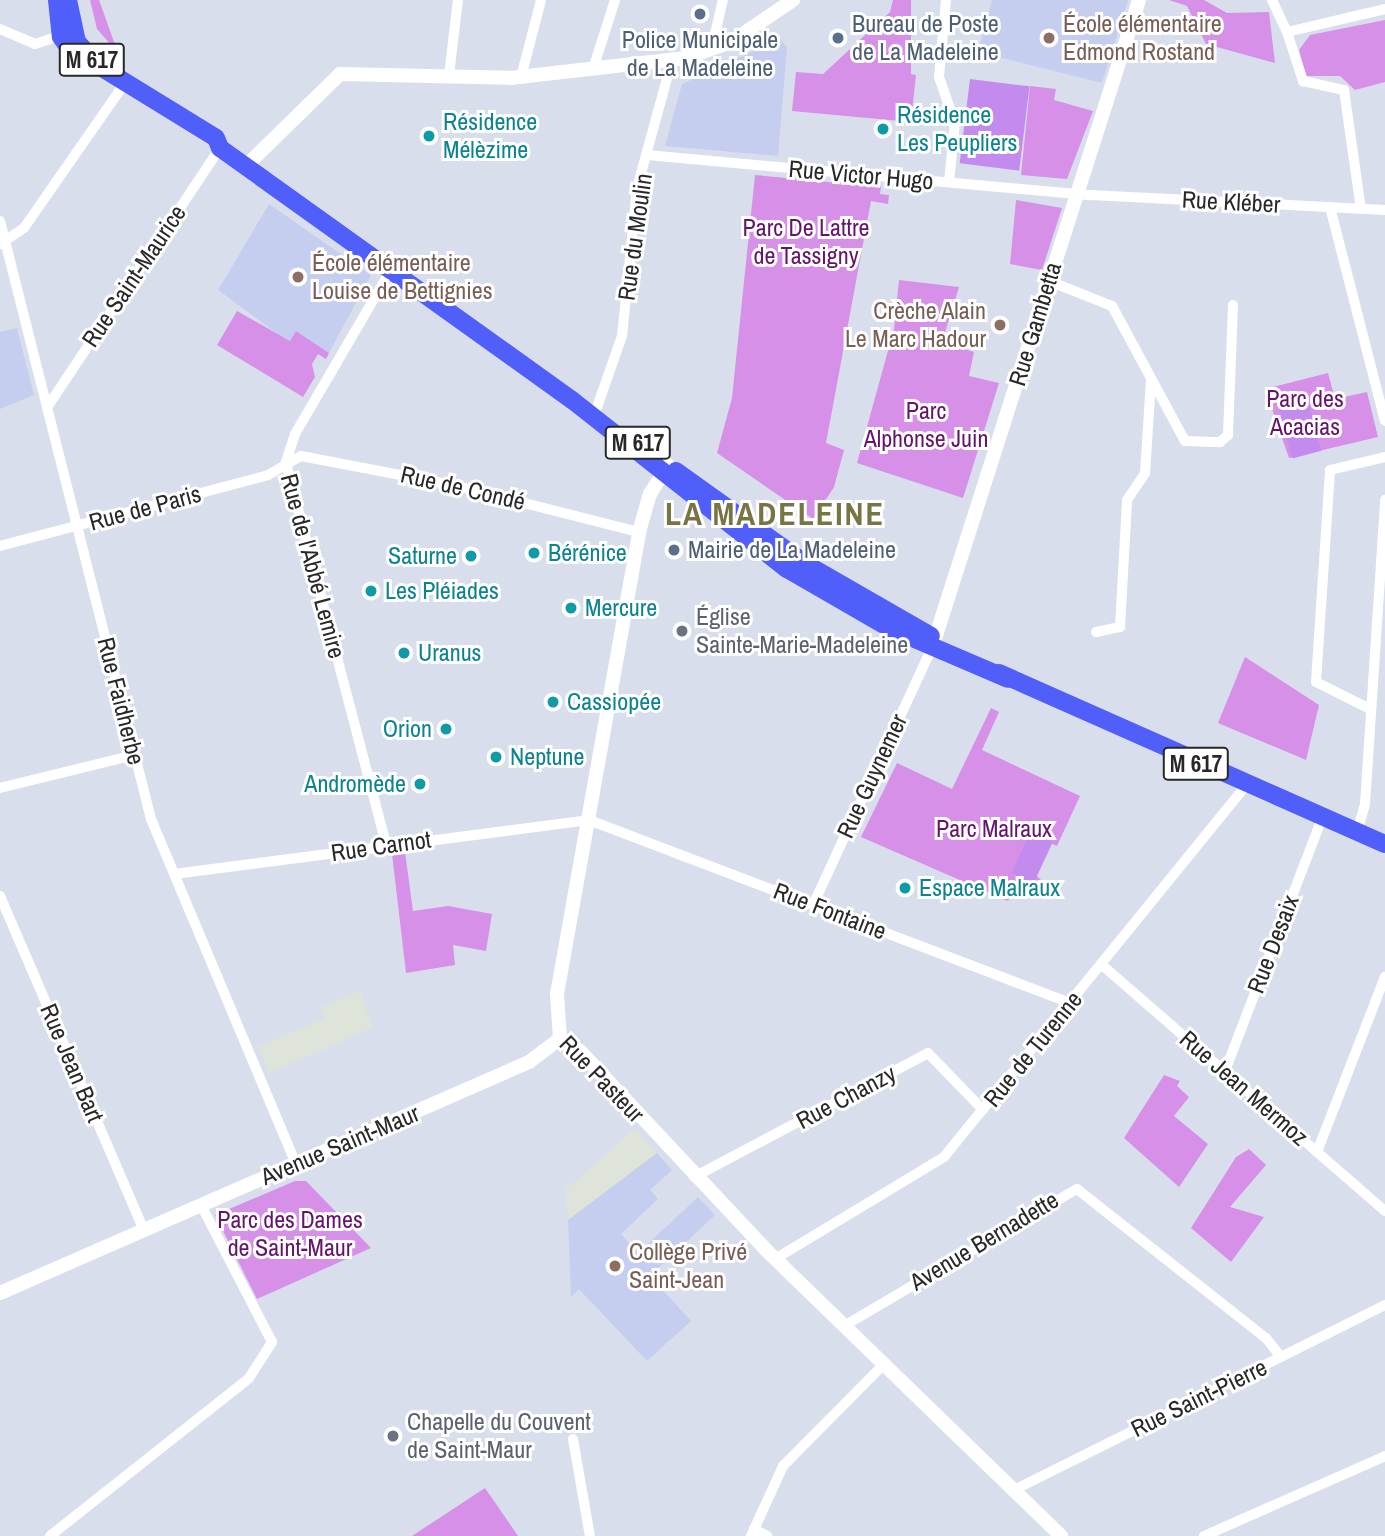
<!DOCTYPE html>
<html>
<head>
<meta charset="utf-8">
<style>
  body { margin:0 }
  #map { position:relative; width:1385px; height:1536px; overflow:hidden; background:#d9deec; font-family:"Archivo Narrow",sans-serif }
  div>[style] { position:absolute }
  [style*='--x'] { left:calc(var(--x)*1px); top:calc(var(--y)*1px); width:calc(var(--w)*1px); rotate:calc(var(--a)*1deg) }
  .industrial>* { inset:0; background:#dfe4da }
  .education>* { inset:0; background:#c6ceef }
  .green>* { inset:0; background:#d690e7 }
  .pitch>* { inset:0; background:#c48bef; transform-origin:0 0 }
  .minor>* { height:10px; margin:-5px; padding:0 5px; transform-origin:5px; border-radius:5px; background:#fff }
  .tertiary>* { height:14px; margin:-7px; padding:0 7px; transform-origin:7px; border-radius:7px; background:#fff }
  .primary>* { height:18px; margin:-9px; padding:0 9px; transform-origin:9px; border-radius:9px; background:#505efa }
  .dots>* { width:19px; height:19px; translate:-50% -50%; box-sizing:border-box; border:4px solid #fff; border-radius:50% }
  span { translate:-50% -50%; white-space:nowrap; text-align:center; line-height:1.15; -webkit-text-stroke:6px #fff; paint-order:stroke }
  .shield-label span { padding:2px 5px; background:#fff; border:2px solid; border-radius:5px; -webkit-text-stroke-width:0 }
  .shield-label { font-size:23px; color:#282828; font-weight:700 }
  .service-label { font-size:24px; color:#4e5e75 }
  .left { translate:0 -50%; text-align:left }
  .education-label { font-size:24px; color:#785e54 }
  .right { translate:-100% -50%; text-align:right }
  .culture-label { font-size:24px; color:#0d838f }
  .street-label { font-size:24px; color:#282828 }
  .park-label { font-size:24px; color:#641469 }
  .worship-label { font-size:24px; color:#5b616d }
  .district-label { font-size:32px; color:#777543; font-weight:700; letter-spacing:2px }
</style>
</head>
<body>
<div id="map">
  <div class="industrial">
    <div style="clip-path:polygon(360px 991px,372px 1028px,269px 1073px,258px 1047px,325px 1018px,321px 1007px)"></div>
    <div style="clip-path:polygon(635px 1129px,657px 1153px,568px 1220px,566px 1189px)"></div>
  </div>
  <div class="education">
    <div style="clip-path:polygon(992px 0,1128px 0,1102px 83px,978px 52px)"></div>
    <div style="clip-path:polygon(780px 39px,787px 47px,778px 156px,665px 146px,682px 84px)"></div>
    <div style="clip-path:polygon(269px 204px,371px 275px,329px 353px,296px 331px,290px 341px,282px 337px,218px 290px)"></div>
    <div style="clip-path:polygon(17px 328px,34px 395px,0 409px,0 332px)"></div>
    <div style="clip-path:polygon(657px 1153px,672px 1170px,650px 1190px,658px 1199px,621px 1234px,638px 1253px,698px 1197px,715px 1215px,650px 1276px,691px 1321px,647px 1361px,579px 1289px,571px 1297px,568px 1220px)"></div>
  </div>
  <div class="green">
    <div style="clip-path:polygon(90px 0,99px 0,118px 53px,97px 29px)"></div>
    <div style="clip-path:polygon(893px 0,911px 0,911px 74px,916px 75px,911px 122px,792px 111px,796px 72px,823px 74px,890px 12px)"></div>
    <div style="clip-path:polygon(1169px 0,1204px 0,1227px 13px,1269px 12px,1275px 63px,1206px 44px,1187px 6px)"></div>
    <div style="clip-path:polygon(1385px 20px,1385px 82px,1355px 90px,1340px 76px,1306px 76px,1299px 50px,1310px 35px)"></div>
    <div style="clip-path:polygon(1030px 86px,1056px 89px,1054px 100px,1093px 111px,1067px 179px,1021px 175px)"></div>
    <div style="clip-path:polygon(755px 175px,881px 187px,880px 194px,889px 195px,888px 204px,871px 201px,826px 443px,844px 450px,834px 487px,813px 519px,717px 453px,732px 398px)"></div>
    <div style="clip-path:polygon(1016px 200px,1062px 208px,1042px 270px,1010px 264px)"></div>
    <div style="clip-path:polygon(899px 280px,959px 287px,942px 342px,974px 352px,969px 376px,999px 383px,963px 498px,857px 463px,894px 329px)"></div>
    <div style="clip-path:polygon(237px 311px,290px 341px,296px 331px,329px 353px,326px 359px,318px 354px,312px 364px,315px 377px,303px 397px,217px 345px)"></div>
    <div style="clip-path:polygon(1328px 373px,1335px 399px,1367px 392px,1378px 437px,1289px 458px,1265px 389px)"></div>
    <div style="clip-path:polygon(1245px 657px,1319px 705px,1306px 760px,1218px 723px)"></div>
    <div style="clip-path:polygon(991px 708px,999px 712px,982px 750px,1080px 796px,1057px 846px,1052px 844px,1037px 876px,1041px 880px,1025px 899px,1012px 893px,1008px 901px,861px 837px,897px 763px,952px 789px)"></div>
    <div style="clip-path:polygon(405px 852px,413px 911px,448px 906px,492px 914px,486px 951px,453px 945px,455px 965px,406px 973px,392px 854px)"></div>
    <div style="clip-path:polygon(1164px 1075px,1180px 1081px,1177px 1086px,1189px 1097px,1174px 1116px,1208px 1144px,1179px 1187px,1124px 1138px)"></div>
    <div style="clip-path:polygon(1249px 1149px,1266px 1165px,1230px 1207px,1264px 1217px,1231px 1262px,1191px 1228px,1236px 1157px)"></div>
    <div style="clip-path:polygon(295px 1181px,306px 1181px,371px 1248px,257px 1299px,215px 1215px)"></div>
    <div style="clip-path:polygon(485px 1488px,518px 1536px,412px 1536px)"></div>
  </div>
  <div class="pitch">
    <div style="left:970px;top:79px;width:60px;height:85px;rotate:7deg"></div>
    <div style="left:1305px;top:390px;width:63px;height:30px;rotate:75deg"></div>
    <div style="left:1030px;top:832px;width:24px;height:45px;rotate:24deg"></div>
  </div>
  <div class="minor">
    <div style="--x:946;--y:0;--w:77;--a:95.2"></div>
    <div style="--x:939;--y:77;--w:49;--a:70.8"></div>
    <div style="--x:955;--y:123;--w:59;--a:95.8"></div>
    <div style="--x:1272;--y:0;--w:35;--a:65"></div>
    <div style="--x:1287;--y:32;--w:101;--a:-13.2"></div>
    <div style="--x:0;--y:29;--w:38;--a:23"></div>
    <div style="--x:35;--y:44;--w:32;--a:-18"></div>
    <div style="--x:1287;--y:32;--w:52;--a:71.9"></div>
    <div style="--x:1303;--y:81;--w:42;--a:12.4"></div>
    <div style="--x:1344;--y:90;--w:120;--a:81.9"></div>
    <div style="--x:722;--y:47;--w:15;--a:-118"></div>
    <div style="--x:715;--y:34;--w:35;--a:-77"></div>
    <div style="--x:593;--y:69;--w:72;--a:-72.3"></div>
    <div style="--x:449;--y:75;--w:76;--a:-83.2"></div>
    <div style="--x:521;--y:77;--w:80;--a:-75.4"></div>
    <div style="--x:647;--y:155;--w:445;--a:5.2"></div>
    <div style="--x:1090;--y:195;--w:295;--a:2.9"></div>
    <div style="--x:1330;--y:207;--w:221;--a:75.6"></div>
    <div style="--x:0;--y:221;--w:617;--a:75.83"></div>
    <div style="--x:151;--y:819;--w:374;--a:67.2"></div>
    <div style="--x:0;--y:244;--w:29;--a:-34"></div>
    <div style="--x:24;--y:228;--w:175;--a:-55.2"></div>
    <div style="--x:1049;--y:281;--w:68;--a:21.6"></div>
    <div style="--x:1112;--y:306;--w:153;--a:61.6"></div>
    <div style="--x:1185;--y:441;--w:35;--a:2"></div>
    <div style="--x:1220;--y:442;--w:11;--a:-41"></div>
    <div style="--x:1228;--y:435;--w:130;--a:-87.8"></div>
    <div style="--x:48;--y:406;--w:310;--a:-56.3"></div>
    <div style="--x:595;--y:413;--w:82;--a:-70.7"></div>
    <div style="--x:622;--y:336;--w:149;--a:-84.2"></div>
    <div style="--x:637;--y:188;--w:133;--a:-74.7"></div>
    <div style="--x:0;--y:546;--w:277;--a:-14.8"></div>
    <div style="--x:268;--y:475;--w:38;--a:-30"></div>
    <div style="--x:301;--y:456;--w:155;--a:10.8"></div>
    <div style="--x:453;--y:485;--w:192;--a:14.2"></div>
    <div style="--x:1096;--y:632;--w:25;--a:-12"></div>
    <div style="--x:1120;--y:627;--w:127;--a:-86.8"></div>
    <div style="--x:1127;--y:500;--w:32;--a:-56"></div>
    <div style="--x:1145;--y:473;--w:92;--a:-86.3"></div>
    <div style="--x:1370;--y:709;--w:60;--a:-153.4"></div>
    <div style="--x:1316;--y:682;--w:212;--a:-86.2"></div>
    <div style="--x:1330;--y:470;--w:57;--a:-13.3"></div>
    <div style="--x:0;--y:788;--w:138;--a:-13.8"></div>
    <div style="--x:1357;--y:832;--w:29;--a:-74"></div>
    <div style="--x:1365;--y:804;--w:305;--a:-86.2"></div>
    <div style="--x:386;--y:844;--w:395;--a:-104.7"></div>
    <div style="--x:286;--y:462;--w:29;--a:-72"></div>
    <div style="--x:295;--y:434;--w:192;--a:-59.7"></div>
    <div style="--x:174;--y:874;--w:418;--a:-7.4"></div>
    <div style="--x:589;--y:820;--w:515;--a:20.83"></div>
    <div style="--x:0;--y:896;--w:365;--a:66.7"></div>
    <div style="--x:813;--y:905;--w:283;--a:-65.2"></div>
    <div style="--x:1102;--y:965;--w:375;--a:41"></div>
    <div style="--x:1225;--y:1071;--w:271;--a:-69"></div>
    <div style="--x:1317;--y:1152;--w:188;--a:-68.8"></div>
    <div style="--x:694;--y:1177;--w:265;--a:-27.9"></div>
    <div style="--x:928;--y:1053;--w:79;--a:46"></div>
    <div style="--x:775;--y:1259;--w:197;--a:-31.1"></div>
    <div style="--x:944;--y:1157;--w:478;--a:-50.9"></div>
    <div style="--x:844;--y:1326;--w:270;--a:-30.5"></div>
    <div style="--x:1077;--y:1189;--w:241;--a:38.3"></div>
    <div style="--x:1266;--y:1338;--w:24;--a:52"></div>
    <div style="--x:573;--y:1439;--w:98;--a:80.1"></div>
    <div style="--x:1012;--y:1491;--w:417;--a:-26.5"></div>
    <div style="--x:754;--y:1529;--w:15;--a:28"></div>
    <div style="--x:50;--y:1536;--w:254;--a:-38.4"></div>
    <div style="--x:249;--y:1378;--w:43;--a:-57.4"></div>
    <div style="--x:272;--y:1342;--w:154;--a:-117.4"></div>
    <div style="--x:751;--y:1536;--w:77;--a:-65.4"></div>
    <div style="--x:783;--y:1466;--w:144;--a:-45.3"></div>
    <div style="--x:1204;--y:1536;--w:198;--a:-23.8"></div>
  </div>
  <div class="tertiary">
    <div style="--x:246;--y:166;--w:132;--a:-44.4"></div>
    <div style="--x:340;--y:74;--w:170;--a:1.3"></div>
    <div style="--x:510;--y:78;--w:177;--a:-6.5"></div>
    <div style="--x:686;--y:58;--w:48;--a:-19.6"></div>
    <div style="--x:731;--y:42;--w:75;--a:-34.1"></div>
    <div style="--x:932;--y:648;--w:680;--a:-72.28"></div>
    <div style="--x:560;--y:1039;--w:23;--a:31"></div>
    <div style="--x:580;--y:1051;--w:272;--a:46.9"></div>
    <div style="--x:766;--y:1250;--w:411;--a:44.1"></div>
    <div style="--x:560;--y:1039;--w:45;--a:-93.8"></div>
    <div style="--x:557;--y:994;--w:469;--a:-79.9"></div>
    <div style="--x:639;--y:532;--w:40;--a:-74"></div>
    <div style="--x:650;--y:494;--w:34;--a:-58"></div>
    <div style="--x:0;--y:1293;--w:577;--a:-23.59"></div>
    <div style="--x:529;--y:1062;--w:39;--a:-37"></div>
  </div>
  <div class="primary">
    <div style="--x:57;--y:0;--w:37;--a:84"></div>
    <div style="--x:61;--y:37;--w:36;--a:54"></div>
    <div style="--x:68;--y:0;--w:43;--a:77.9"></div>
    <div style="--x:77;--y:42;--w:33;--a:47"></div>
    <div style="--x:99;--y:66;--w:137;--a:31.6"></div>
    <div style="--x:216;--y:138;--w:11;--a:68"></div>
    <div style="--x:220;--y:148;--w:433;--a:35.6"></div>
    <div style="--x:572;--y:400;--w:273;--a:38.2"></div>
    <div style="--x:787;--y:569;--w:118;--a:30"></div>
    <div style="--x:889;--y:628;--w:129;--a:23.2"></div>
    <div style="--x:676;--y:471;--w:160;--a:35.6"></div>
    <div style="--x:806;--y:564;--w:144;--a:29.9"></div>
    <div style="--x:999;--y:673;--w:422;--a:23.9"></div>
  </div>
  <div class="dots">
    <div style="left:700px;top:14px;background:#5c6f8a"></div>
    <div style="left:838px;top:38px;background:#5c6f8a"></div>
    <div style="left:1049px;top:38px;background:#8d6e63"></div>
    <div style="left:883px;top:129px;background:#0f9aa8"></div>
    <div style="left:429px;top:136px;background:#0f9aa8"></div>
    <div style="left:298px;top:277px;background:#8d6e63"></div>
    <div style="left:1000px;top:325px;background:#8d6e63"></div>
    <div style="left:674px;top:550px;background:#5c6f8a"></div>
    <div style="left:534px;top:553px;background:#0f9aa8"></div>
    <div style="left:471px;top:556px;background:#0f9aa8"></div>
    <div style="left:371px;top:591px;background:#0f9aa8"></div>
    <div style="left:571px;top:608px;background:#0f9aa8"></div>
    <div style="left:682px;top:631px;background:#6b7280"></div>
    <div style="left:404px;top:653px;background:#0f9aa8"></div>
    <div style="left:553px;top:702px;background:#0f9aa8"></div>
    <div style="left:446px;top:729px;background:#0f9aa8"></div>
    <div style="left:496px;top:757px;background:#0f9aa8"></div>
    <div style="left:420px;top:784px;background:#0f9aa8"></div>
    <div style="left:905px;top:888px;background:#0f9aa8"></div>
    <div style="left:615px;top:1266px;background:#8d6e63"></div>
    <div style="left:393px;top:1436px;background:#6b7280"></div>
  </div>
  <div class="shield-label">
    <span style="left:92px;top:60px">M 617</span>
    <span style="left:638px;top:443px">M 617</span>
    <span style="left:1196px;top:764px">M 617</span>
  </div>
  <div class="service-label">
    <span class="left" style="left:852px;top:38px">Bureau de Poste<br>de La Madeleine</span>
    <span style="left:700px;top:54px">Police Municipale<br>de La Madeleine</span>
    <span class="left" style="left:688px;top:550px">Mairie de La Madeleine</span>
  </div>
  <div class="education-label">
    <span class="left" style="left:1063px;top:38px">École élémentaire<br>Edmond Rostand</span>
    <span class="left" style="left:312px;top:277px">École élémentaire<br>Louise de Bettignies</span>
    <span class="right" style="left:986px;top:325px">Crèche Alain<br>Le Marc Hadour</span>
    <span class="left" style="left:629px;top:1266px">Collège Privé<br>Saint-Jean</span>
  </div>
  <div class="culture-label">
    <span class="left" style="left:897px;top:129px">Résidence<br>Les Peupliers</span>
    <span class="left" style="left:443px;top:136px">Résidence<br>Mélèzime</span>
    <span class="left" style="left:548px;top:553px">Bérénice</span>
    <span class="right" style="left:457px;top:556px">Saturne</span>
    <span class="left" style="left:385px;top:591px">Les Pléiades</span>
    <span class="left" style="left:585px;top:608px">Mercure</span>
    <span class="left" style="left:418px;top:653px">Uranus</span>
    <span class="left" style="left:567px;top:702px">Cassiopée</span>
    <span class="right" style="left:432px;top:729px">Orion</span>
    <span class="left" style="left:510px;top:757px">Neptune</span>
    <span class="right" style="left:406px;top:784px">Andromède</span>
    <span class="left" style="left:919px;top:888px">Espace Malraux</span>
  </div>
  <div class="street-label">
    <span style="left:861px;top:175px;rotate:5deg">Rue Victor Hugo</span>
    <span style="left:1231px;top:202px;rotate:3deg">Rue Kléber</span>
    <span style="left:635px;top:237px;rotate:-82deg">Rue du Moulin</span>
    <span style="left:134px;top:276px;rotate:-56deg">Rue Saint-Maurice</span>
    <span style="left:1035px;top:324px;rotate:-73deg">Rue Gambetta</span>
    <span style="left:463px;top:488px;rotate:13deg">Rue de Condé</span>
    <span style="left:145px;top:508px;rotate:-15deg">Rue de Paris</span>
    <span style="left:313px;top:566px;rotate:75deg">Rue de l'Abbé Lemire</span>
    <span style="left:121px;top:701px;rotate:76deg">Rue Faidherbe</span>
    <span style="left:872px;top:776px;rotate:-65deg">Rue Guynemer</span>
    <span style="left:381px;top:846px;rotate:-8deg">Rue Carnot</span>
    <span style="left:830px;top:911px;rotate:21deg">Rue Fontaine</span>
    <span style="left:1273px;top:944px;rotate:-69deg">Rue Desaix</span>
    <span style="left:1033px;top:1049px;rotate:-51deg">Rue de Turenne</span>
    <span style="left:72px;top:1063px;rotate:67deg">Rue Jean Bart</span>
    <span style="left:602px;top:1079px;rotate:46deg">Rue Pasteur</span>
    <span style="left:1244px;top:1088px;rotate:41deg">Rue Jean Mermoz</span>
    <span style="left:846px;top:1097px;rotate:-28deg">Rue Chanzy</span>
    <span style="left:340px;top:1145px;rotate:-23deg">Avenue Saint-Maur</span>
    <span style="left:984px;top:1241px;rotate:-31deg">Avenue Bernadette</span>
    <span style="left:1199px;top:1398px;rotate:-26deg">Rue Saint-Pierre</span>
  </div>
  <div class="park-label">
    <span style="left:806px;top:242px">Parc De Lattre<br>de Tassigny</span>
    <span style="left:1305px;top:413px">Parc des<br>Acacias</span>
    <span style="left:926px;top:425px">Parc<br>Alphonse Juin</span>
    <span style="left:994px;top:829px">Parc Malraux</span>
    <span style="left:290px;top:1234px">Parc des Dames<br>de Saint-Maur</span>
  </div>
  <div class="worship-label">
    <span class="left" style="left:696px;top:631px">Église<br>Sainte-Marie-Madeleine</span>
    <span class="left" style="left:407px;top:1436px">Chapelle du Couvent<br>de Saint-Maur</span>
  </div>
  <div class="district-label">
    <span style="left:775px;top:514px">LA MADELEINE</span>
  </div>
</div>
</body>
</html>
